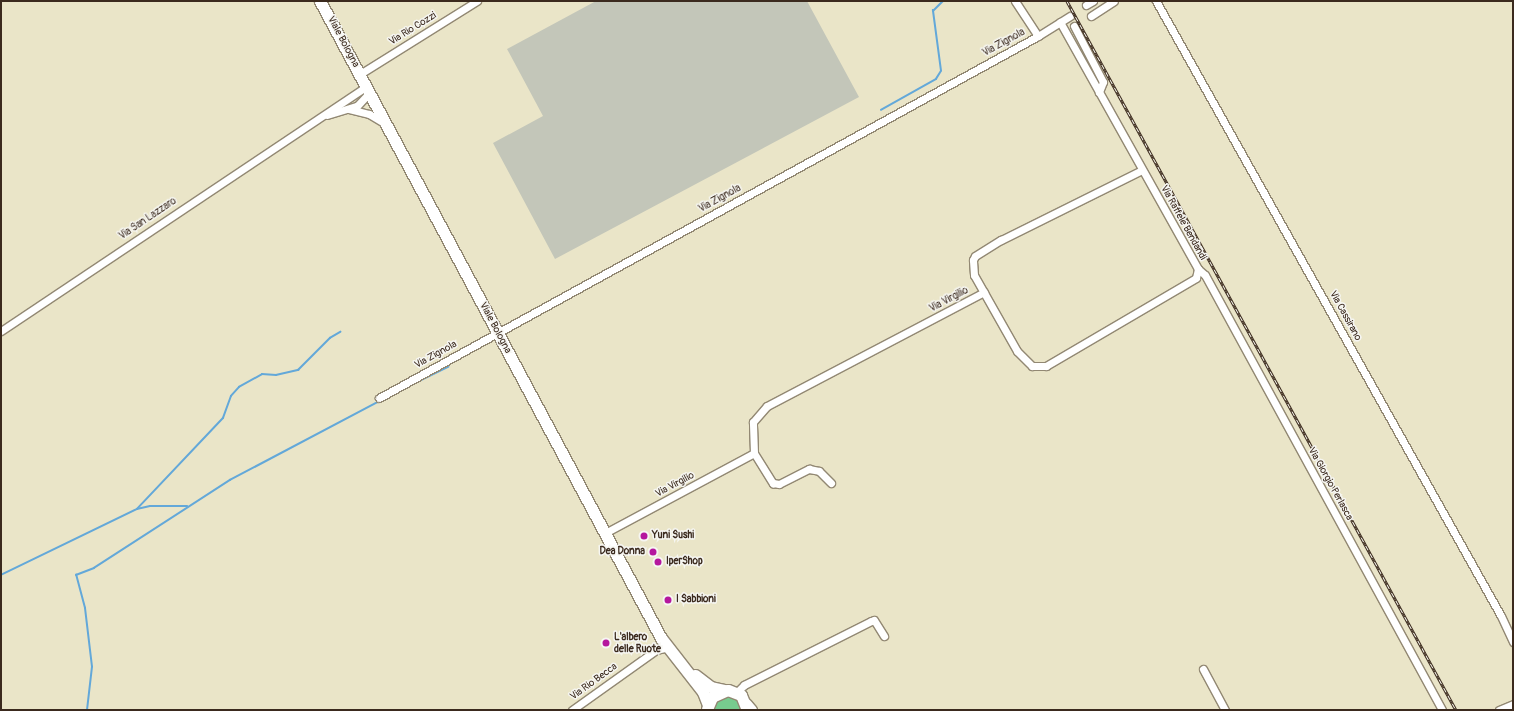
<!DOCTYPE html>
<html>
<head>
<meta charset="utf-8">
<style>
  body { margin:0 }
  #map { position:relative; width:1514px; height:711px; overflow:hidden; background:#eae5c8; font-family:Pangolin,sans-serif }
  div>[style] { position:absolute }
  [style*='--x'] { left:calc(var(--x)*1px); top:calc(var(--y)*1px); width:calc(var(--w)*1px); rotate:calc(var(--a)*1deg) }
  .industrial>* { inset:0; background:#c3c6b9 }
  .green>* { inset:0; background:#77cb8e }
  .stream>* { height:1.5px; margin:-0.75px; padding:0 0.75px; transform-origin:0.75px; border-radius:0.75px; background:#63a8d9 }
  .roads { filter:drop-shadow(1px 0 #928873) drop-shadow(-1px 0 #928873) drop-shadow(0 1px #928873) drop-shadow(0 -1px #928873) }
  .minor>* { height:7px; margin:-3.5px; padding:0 3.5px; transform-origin:3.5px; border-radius:3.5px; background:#fff }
  .primary>* { height:11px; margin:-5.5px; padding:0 5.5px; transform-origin:5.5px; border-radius:5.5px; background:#fff }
  .trunk>* { height:11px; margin:-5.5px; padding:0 5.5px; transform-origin:5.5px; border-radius:5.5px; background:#fff }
  .rail>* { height:3px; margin-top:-1.5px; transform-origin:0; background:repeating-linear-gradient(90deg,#f6f6f2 0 4.5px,#3b2a1e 0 9px); box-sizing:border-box; border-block:1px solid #3b2a1e }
  .dots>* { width:11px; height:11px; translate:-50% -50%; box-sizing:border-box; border:2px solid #f6f6f2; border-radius:50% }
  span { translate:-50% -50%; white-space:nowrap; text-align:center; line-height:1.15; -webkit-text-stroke:3px #f6f6f2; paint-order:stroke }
  .street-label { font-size:10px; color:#3b2a1e }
  .poi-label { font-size:10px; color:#3b2a1e; font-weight:700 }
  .left { translate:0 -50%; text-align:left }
  .right { translate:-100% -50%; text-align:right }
  .frame { position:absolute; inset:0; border:2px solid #3b2a1e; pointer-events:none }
</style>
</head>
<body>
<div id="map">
  <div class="industrial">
    <div style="clip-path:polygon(596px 1px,807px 1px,859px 97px,555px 259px,493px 143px,543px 116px,507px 49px)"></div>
  </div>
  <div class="green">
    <div style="clip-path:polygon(723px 694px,738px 698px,743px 710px,711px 710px,711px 705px)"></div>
  </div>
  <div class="stream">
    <div style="--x:881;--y:110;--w:63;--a:-29.4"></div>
    <div style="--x:936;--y:79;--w:9;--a:-58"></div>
    <div style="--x:941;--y:71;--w:61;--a:-97.6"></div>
    <div style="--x:933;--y:11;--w:14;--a:-45"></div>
    <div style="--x:389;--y:396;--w:66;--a:-26.2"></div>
    <div style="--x:137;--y:509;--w:13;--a:-13"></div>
    <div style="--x:150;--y:506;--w:37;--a:0"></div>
    <div style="--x:1;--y:575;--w:151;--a:-25.9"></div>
    <div style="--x:137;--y:509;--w:125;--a:-46.6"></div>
    <div style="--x:223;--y:418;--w:23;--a:-70"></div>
    <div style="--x:231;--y:396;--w:12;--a:-48"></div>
    <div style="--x:239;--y:387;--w:26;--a:-29"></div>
    <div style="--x:262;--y:374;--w:14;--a:4"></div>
    <div style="--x:276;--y:375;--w:23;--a:-13"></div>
    <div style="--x:298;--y:370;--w:45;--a:-45"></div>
    <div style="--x:330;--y:338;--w:12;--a:-31"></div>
    <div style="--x:87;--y:710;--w:43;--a:-83.4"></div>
    <div style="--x:92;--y:667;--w:59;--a:-96.8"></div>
    <div style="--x:85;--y:608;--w:34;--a:-105"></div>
    <div style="--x:76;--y:575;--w:19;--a:-21"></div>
    <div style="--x:94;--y:568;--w:162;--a:-32.9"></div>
    <div style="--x:230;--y:480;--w:170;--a:-27.8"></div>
  </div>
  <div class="roads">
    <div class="minor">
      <div style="--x:1015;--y:1;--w:42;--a:56.7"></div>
      <div style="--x:1156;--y:1;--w:705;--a:60.71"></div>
      <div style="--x:1501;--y:616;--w:29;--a:65"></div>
      <div style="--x:1086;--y:5;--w:8;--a:-30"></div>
      <div style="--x:1091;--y:16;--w:27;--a:-33"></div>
      <div style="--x:1060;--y:22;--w:283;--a:60.8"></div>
      <div style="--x:1198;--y:269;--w:9;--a:103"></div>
      <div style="--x:1196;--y:278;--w:174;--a:149.6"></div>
      <div style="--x:1046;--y:366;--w:14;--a:180"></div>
      <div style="--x:1032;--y:366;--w:21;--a:-135"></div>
      <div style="--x:1017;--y:351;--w:87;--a:-119.5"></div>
      <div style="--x:974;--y:275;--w:15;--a:-94"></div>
      <div style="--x:973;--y:260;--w:4;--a:-63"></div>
      <div style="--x:975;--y:256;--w:31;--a:-32"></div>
      <div style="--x:1001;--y:240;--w:157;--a:-26.4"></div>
      <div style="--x:1074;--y:26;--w:63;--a:62.6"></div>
      <div style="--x:1103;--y:82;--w:11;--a:112"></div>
      <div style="--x:360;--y:74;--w:138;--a:-32"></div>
      <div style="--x:349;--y:109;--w:21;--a:14"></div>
      <div style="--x:369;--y:114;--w:17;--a:31"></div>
      <div style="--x:327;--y:115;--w:31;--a:-17"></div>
      <div style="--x:357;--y:106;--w:18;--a:-47"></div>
      <div style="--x:1198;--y:269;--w:9;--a:41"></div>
      <div style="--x:1205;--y:275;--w:495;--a:61.4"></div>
      <div style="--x:1;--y:331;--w:439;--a:-33.8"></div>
      <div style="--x:379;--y:398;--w:752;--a:-28.78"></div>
      <div style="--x:1038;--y:36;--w:38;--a:-32"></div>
      <div style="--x:754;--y:453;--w:36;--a:58"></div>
      <div style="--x:773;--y:483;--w:6;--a:9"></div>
      <div style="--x:779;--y:484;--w:34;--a:-27"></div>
      <div style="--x:809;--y:469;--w:10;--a:11"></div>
      <div style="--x:819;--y:471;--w:17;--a:45"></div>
      <div style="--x:605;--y:533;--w:169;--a:-28.2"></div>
      <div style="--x:754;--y:453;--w:31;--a:-92"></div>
      <div style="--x:753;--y:422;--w:21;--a:-49"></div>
      <div style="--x:767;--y:406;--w:245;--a:-27.7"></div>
      <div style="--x:1203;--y:669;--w:47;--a:61.8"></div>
      <div style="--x:737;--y:692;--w:10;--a:-45"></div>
      <div style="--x:744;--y:685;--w:142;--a:-26.7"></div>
      <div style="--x:871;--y:621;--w:3;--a:-18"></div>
      <div style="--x:874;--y:620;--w:19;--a:58"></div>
      <div style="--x:572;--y:710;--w:103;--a:-35.5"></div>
      <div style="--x:656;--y:650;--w:13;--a:-13"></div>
      <div style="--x:1499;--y:710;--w:15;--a:-23"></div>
    </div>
    <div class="primary">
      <div style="--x:320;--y:1;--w:723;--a:61.84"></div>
      <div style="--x:661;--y:638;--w:68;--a:52.1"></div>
      <div style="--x:703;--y:692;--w:14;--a:69"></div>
      <div style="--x:695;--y:675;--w:20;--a:37"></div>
      <div style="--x:711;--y:687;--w:13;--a:13"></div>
      <div style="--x:707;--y:709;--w:13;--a:-67"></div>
      <div style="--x:712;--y:697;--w:17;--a:-24"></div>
      <div style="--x:728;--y:690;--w:14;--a:21"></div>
      <div style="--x:741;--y:695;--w:16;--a:68"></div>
    </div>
    <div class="trunk">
      <div style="--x:746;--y:704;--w:8;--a:50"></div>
    </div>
  </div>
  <div class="rail">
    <div style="--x:1067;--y:1;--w:809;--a:61.25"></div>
  </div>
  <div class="dots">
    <div style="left:644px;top:536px;background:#b5179e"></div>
    <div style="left:653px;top:552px;background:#b5179e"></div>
    <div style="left:658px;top:562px;background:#b5179e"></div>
    <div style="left:668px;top:600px;background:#b5179e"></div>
    <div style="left:606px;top:643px;background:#b5179e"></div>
  </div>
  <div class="street-label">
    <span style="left:413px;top:29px;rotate:-32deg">Via Rio Cozzi</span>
    <span style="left:343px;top:42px;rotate:62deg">Viale Bologna</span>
    <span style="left:1004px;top:43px;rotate:-29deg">Via Zignola</span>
    <span style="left:720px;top:199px;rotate:-29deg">Via Zignola</span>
    <span style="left:148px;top:219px;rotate:-34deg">Via San Lazzaro</span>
    <span style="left:1183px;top:223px;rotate:61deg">Via Raffele Bendandi</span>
    <span style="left:949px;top:300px;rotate:-28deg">Via Virgilio</span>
    <span style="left:1345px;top:316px;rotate:61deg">Via Cassirano</span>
    <span style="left:495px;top:328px;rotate:62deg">Viale Bologna</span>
    <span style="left:436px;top:355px;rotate:-29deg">Via Zignola</span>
    <span style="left:1330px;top:484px;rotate:61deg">Via Giorgio Perlasca</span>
    <span style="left:675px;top:485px;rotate:-28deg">Via Virgilio</span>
    <span style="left:594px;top:682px;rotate:-36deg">Via Rio Becca</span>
  </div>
  <div class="poi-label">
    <span class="left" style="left:652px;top:536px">Yuni Sushi</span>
    <span class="right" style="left:645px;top:552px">Dea Donna</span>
    <span class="left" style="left:666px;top:562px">IperShop</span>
    <span class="left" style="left:676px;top:600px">I Sabbioni</span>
    <span class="left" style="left:614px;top:643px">L'albero<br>delle Ruote</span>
  </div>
  <div class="frame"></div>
</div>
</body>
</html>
